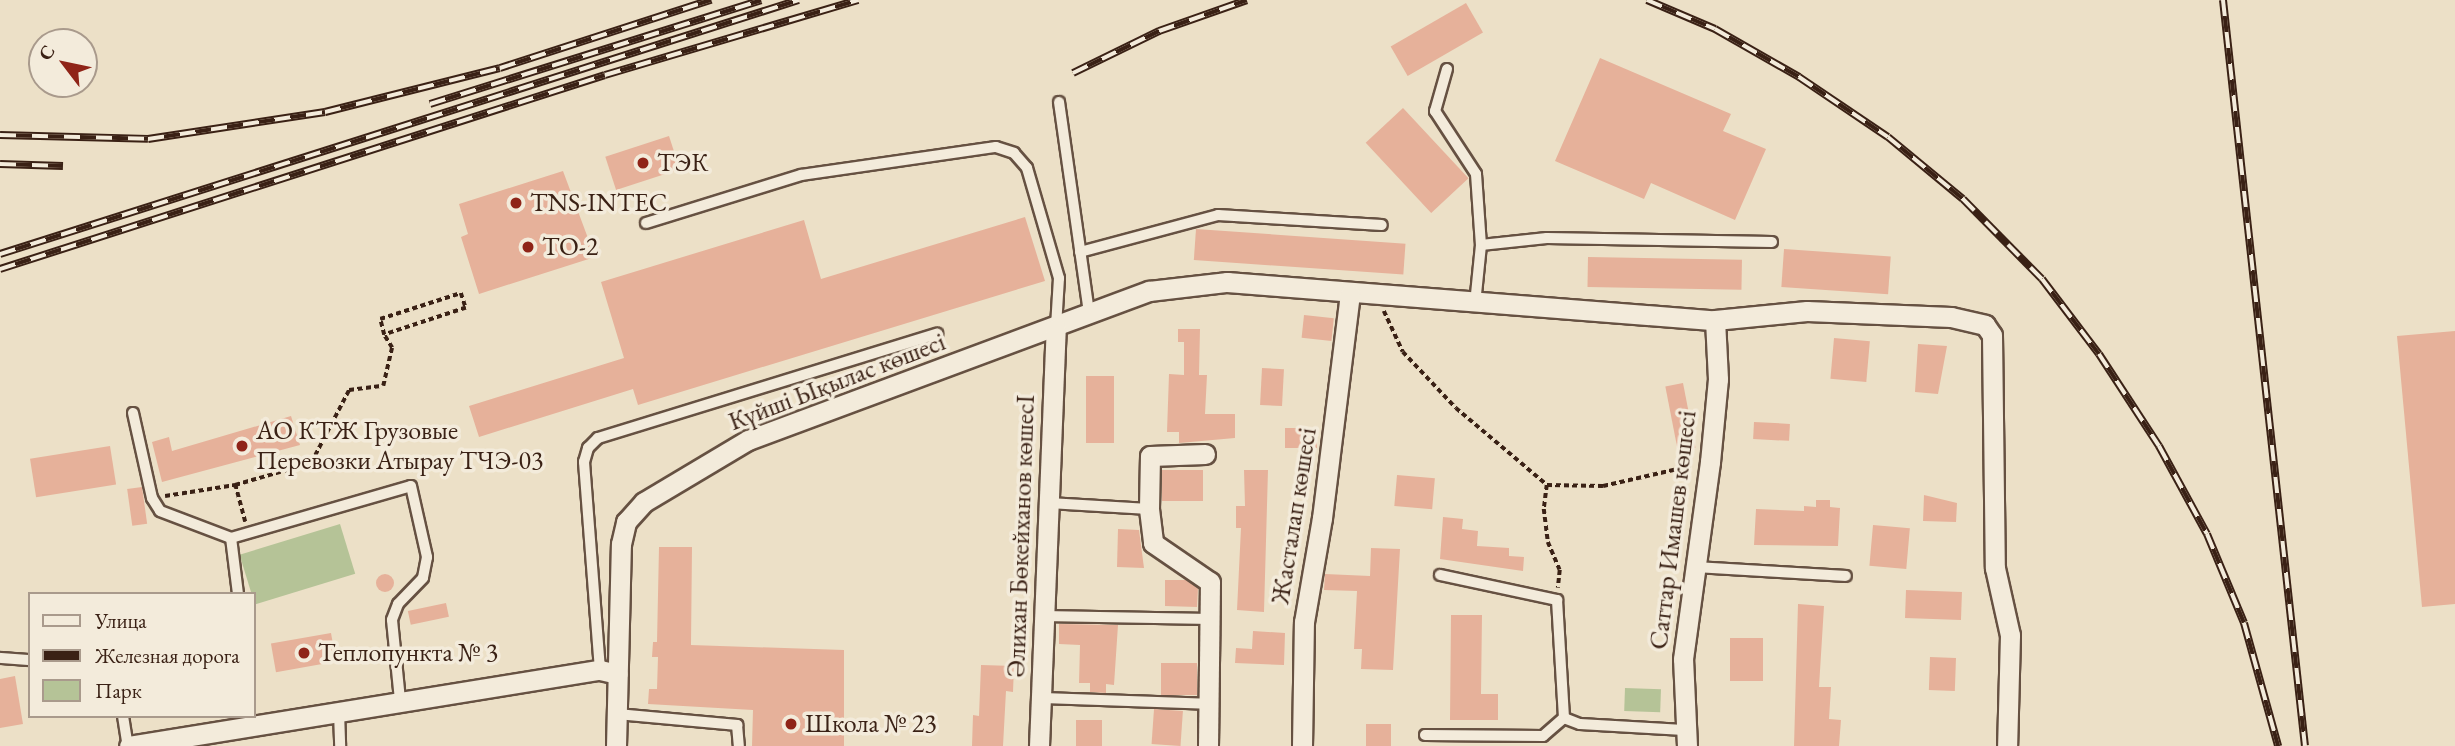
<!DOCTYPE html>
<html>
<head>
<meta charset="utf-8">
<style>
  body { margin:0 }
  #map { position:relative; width:2455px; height:746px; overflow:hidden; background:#ece0c7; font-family:"EB Garamond",serif }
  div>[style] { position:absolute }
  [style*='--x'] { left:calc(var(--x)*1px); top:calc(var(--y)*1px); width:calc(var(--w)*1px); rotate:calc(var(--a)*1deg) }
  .green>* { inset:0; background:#b5c397; transform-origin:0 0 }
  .building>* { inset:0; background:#e6b19a; transform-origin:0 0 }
  .round { border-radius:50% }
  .path>* { height:3.5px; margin-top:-1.75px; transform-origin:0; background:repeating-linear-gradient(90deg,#3a2115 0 5px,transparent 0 8.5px) }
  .roads { filter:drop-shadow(2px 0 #665142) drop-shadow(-2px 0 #665142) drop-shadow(0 2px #665142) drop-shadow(0 -2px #665142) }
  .lane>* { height:10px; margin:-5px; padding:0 5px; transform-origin:5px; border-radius:5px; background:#f3ebdb }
  .street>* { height:19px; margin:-9.5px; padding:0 9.5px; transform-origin:9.5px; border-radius:9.5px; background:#f3ebdb }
  .rail>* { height:8px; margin-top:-4px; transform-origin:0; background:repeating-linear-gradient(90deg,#f3ebdb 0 16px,#3a2115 0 32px); box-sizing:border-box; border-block:2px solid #3a2115 }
  .dots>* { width:19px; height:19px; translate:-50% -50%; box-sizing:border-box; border:4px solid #f3ebdb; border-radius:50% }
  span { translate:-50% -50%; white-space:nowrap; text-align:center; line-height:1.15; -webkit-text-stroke:7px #f3ebdb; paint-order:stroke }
  .poi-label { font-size:26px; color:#3a2115 }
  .left { translate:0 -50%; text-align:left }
  .street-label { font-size:26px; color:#3a2115 }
  .legend { position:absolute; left:28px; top:592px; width:228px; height:126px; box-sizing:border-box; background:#f3ebdb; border:2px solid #a99a8c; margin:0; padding:9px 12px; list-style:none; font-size:21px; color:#3a2115 }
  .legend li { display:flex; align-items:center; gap:14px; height:35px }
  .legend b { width:35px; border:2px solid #a99a8c }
  .north { position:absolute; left:28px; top:28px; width:70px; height:70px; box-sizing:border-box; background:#f3ebdb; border:2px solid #a99a8c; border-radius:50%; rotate:302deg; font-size:19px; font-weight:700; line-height:28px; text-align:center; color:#3a2115 }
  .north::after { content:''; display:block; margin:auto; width:24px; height:32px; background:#8f2418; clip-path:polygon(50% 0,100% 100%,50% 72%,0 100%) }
</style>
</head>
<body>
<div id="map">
  <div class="green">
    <div style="left:340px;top:524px;width:52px;height:105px;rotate:73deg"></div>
    <div style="left:1625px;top:688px;width:36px;height:23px;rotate:2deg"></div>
  </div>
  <div class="building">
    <div style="left:1466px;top:3px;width:34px;height:87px;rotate:60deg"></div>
    <div style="clip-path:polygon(1600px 58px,1731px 114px,1723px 131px,1766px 149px,1735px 220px,1651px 183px,1644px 199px,1555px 161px)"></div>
    <div style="left:1403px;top:108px;width:96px;height:51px;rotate:47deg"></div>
    <div style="left:669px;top:136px;width:35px;height:67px;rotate:72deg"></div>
    <div style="clip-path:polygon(563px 171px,595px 257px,479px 294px,461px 237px,468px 234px,459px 204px)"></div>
    <div style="clip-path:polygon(1025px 217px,1045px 281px,638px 405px,633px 389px,479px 437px,469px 406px,624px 358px,601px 282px,804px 220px,821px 279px)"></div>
    <div style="left:1196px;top:229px;width:210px;height:31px;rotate:4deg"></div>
    <div style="left:1784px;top:249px;width:107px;height:38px;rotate:4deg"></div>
    <div style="left:1588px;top:257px;width:154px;height:30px;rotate:1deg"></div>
    <div style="left:1304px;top:315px;width:30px;height:23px;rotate:6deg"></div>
    <div style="clip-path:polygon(1178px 329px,1200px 329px,1199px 375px,1207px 375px,1205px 414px,1235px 414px,1235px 438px,1179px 443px,1179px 432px,1167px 432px,1169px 374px,1184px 375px,1184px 342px,1178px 342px)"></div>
    <div style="clip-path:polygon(2455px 331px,2455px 604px,2422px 607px,2397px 336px)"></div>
    <div style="left:1834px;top:338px;width:36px;height:41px;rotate:5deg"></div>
    <div style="clip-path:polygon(1918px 344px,1947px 346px,1938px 394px,1915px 392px)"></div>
    <div style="left:1262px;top:368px;width:22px;height:37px;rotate:3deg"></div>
    <div style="left:1086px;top:376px;width:28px;height:67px"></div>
    <div style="left:1683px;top:383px;width:66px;height:18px;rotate:79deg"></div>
    <div style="clip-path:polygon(291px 416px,300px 445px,162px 482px,152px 442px,169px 437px,172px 451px)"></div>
    <div style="left:1754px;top:422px;width:36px;height:17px;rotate:3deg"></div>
    <div style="left:1285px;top:428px;width:32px;height:20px"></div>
    <div style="left:110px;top:446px;width:39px;height:81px;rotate:81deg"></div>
    <div style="left:1162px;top:470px;width:41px;height:31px"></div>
    <div style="clip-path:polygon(1244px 470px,1268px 470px,1264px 612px,1237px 610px,1241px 528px,1236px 528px,1236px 506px,1245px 506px)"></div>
    <div style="left:1397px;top:475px;width:38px;height:31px;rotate:5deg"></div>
    <div style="left:142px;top:487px;width:37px;height:15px;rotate:82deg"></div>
    <div style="clip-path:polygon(1924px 495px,1957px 503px,1956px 522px,1923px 521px)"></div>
    <div style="clip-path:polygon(1816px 500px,1830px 500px,1830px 507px,1840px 508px,1838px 546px,1754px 545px,1756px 509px,1804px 511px,1804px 506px,1816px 507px)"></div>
    <div style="clip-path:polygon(1443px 517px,1463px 519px,1462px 529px,1478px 531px,1477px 546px,1509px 548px,1509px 556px,1524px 557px,1523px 571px,1440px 559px)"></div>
    <div style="left:1873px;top:525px;width:37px;height:41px;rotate:5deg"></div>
    <div style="clip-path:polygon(1118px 529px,1139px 530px,1144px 568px,1117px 567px)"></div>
    <div style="clip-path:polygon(659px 547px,692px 547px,691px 645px,844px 650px,844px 746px,752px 746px,753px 710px,648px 704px,649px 689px,657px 689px,658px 657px,652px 657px,653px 642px,657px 642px)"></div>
    <div style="clip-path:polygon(1371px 548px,1400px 549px,1393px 670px,1361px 669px,1362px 649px,1354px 649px,1357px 591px,1324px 590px,1325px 574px,1370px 576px)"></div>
    <div class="round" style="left:376px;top:574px;width:18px;height:18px"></div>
    <div style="clip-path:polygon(1165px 580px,1186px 580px,1198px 588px,1197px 607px,1165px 606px)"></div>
    <div style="left:1906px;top:590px;width:56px;height:28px;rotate:2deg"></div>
    <div style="left:446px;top:603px;width:14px;height:39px;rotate:78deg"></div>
    <div style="clip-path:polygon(1798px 604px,1824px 606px,1819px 687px,1831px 687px,1829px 719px,1841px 720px,1839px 746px,1794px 746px)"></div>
    <div style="clip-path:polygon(1451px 615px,1482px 615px,1481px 694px,1498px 694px,1498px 720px,1450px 720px)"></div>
    <div style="clip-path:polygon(1059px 624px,1118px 625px,1114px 685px,1106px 684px,1106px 693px,1090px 692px,1090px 683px,1079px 683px,1080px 645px,1059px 644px)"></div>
    <div style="clip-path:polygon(1253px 631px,1285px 633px,1284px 665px,1235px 663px,1236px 648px,1252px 649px)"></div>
    <div style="left:331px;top:633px;width:29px;height:61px;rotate:80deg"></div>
    <div style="left:1730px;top:638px;width:33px;height:43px"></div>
    <div style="left:1930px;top:657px;width:26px;height:33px;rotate:2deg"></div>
    <div style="left:1161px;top:663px;width:36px;height:32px"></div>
    <div style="clip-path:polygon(981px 665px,1014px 666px,1013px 692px,1006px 691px,1003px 746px,972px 746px,973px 715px,979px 716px)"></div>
    <div style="clip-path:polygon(15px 676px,23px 724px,0 728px,0 679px)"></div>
    <div style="left:1154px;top:709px;width:29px;height:35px;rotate:4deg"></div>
    <div style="left:1076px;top:720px;width:26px;height:26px"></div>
    <div style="left:1366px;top:724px;width:25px;height:22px"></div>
  </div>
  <div class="path">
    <div style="--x:1384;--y:311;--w:45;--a:65.1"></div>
    <div style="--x:1403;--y:352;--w:77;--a:46.6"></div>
    <div style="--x:1456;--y:408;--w:119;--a:40.2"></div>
    <div style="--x:1547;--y:485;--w:56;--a:1"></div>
    <div style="--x:1603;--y:486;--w:90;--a:-12.8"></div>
    <div style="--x:1547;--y:485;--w:24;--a:97"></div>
    <div style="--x:1544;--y:509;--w:33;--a:83"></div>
    <div style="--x:1548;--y:542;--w:30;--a:67"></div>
    <div style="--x:1560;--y:570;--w:18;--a:96"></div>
    <div style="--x:165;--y:496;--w:71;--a:-8.9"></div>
    <div style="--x:245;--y:522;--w:38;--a:-105"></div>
    <div style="--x:235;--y:485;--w:79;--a:-16.1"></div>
    <div style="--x:311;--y:463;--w:82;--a:-62.5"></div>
    <div style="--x:349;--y:390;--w:34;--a:-7"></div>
    <div style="--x:383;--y:386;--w:39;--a:-77"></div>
    <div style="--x:392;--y:348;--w:15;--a:-122"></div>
    <div style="--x:384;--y:335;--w:16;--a:-104"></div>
    <div style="--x:380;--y:319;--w:85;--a:-17.8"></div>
    <div style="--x:461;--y:293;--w:16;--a:72"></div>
    <div style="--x:466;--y:308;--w:86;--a:161.8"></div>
  </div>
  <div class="roads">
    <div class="lane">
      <div style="--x:1447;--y:69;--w:44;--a:105.9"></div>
      <div style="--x:1435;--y:111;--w:75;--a:56.9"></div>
      <div style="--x:1476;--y:174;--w:71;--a:86"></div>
      <div style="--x:1481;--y:245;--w:59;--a:95.8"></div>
      <div style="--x:1059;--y:102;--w:213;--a:81.9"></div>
      <div style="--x:646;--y:223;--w:162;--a:-17.2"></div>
      <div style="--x:801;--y:175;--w:197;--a:-8.2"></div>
      <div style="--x:996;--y:147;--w:19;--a:18"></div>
      <div style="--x:1014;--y:153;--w:20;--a:49"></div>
      <div style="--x:1027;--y:168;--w:115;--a:73.8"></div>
      <div style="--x:1059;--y:278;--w:49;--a:93.5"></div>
      <div style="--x:1481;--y:245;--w:66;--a:-6.1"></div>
      <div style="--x:1547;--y:238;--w:225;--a:1"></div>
      <div style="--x:1080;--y:252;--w:143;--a:-15"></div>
      <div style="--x:1218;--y:215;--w:164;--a:3.5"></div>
      <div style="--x:133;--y:413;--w:87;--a:77.4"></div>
      <div style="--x:152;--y:498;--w:15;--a:58"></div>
      <div style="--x:160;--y:511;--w:76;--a:20.8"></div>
      <div style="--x:1049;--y:503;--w:100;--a:3.4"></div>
      <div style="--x:1696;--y:567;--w:150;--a:3.4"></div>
      <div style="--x:1440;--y:575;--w:120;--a:12.1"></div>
      <div style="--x:1557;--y:600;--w:118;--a:86.6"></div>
      <div style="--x:1564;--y:718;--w:17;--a:21"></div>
      <div style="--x:1580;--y:724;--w:104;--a:3.3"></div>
      <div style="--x:238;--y:594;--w:56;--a:-97.1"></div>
      <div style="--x:231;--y:538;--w:187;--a:-16.1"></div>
      <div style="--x:411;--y:486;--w:73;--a:77.3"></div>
      <div style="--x:427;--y:557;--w:21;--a:101"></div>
      <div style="--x:423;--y:578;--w:36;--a:134"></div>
      <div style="--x:398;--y:604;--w:17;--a:111"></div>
      <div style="--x:392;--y:620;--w:80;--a:84.3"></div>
      <div style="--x:1043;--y:616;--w:168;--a:1"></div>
      <div style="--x:0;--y:658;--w:30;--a:4"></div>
      <div style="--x:600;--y:670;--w:209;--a:-94.4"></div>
      <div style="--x:584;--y:462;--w:15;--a:-74"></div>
      <div style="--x:588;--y:448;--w:14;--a:-45"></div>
      <div style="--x:598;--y:438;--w:355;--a:-17.1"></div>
      <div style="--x:1041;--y:698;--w:168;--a:2"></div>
      <div style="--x:339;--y:712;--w:34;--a:88"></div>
      <div style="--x:617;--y:714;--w:121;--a:5.2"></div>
      <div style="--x:737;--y:725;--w:21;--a:85"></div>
      <div style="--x:123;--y:716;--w:30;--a:81"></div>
      <div style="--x:1425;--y:735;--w:118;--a:0.5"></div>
      <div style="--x:1543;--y:736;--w:28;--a:-41"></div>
    </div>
    <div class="street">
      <div style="--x:1205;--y:454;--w:55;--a:177.9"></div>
      <div style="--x:1150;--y:456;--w:53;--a:91.1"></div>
      <div style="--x:1149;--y:509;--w:34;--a:83"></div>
      <div style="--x:1153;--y:543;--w:69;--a:34.4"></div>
      <div style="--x:1210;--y:582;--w:164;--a:90.7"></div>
      <div style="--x:129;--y:746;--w:477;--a:-9.2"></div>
      <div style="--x:600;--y:670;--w:18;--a:13"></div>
      <div style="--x:616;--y:746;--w:202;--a:-88.6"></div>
      <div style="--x:621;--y:544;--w:23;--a:-77"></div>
      <div style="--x:626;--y:522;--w:27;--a:-48"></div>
      <div style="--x:644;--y:502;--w:121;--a:-30.8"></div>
      <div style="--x:748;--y:440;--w:428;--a:-20.4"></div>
      <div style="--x:1149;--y:291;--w:79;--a:-6.6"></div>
      <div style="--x:1227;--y:282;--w:489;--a:4.5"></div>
      <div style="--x:1715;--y:320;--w:92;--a:-5.6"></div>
      <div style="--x:1807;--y:311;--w:144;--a:2.4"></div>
      <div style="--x:1951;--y:317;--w:35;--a:13"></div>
      <div style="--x:1985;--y:325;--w:12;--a:55"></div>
      <div style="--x:1992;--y:335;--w:233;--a:89.3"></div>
      <div style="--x:1995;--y:568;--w:69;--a:77.4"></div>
      <div style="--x:2010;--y:635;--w:111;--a:91.5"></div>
      <div style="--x:1039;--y:746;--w:418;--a:-87.7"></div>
      <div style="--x:1302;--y:746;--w:124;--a:-89.1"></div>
      <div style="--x:1304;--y:622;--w:106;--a:-80.2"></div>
      <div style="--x:1322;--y:518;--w:226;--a:-82.9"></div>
      <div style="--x:1687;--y:746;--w:87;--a:-92.6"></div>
      <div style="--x:1683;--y:659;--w:199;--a:-82.2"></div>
      <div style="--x:1710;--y:462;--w:83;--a:-84.5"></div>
      <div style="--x:1718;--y:379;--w:59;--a:-92.9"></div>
    </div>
  </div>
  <div class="rail">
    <div style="--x:1647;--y:0;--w:74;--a:23.1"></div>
    <div style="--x:1715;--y:29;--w:97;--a:29.7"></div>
    <div style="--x:1799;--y:77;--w:107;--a:34"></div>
    <div style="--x:1888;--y:137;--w:97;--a:39.6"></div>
    <div style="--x:1963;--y:199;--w:112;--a:45.4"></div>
    <div style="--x:2042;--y:279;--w:94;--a:52.8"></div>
    <div style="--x:2099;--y:354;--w:110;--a:56.9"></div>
    <div style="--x:2159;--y:446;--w:100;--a:61.4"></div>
    <div style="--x:2207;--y:534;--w:96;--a:67.4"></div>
    <div style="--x:2244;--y:623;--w:128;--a:74.5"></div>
    <div style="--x:2223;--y:0;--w:750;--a:83.73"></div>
    <div style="--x:1073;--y:73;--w:96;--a:-26"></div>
    <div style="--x:1159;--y:31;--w:93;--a:-19.4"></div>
    <div style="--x:430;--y:104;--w:347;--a:-17.4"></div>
    <div style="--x:0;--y:135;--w:148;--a:1.5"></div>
    <div style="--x:148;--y:139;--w:179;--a:-8.7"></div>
    <div style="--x:325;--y:112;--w:180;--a:-14.1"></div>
    <div style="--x:500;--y:68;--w:222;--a:-17.9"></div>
    <div style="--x:0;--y:164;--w:63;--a:1.8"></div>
    <div style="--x:0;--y:254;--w:838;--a:-17.64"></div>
    <div style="--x:0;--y:269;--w:635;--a:-17.78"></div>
    <div style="--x:605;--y:75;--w:264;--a:-16.5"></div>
  </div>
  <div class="dots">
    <div style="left:643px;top:163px;background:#8f2418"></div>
    <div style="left:516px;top:203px;background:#8f2418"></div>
    <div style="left:528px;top:247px;background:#8f2418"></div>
    <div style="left:242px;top:446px;background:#8f2418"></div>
    <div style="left:304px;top:653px;background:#8f2418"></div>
    <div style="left:791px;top:724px;background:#8f2418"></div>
  </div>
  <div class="poi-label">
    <span class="left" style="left:657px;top:163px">ТЭК</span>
    <span class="left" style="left:530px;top:203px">TNS-INTEC</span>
    <span class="left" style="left:542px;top:247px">ТО-2</span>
    <span class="left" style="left:256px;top:446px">АО КТЖ Грузовые<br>Перевозки Атырау ТЧЭ-03</span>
    <span class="left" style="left:318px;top:653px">Теплопункта № 3</span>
    <span class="left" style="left:805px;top:724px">Школа № 23</span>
  </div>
  <div class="street-label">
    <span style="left:837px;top:382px;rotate:-21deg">Күйші Ықылас көшесі</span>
    <span style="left:1294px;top:516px;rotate:-81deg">Жасталап көшесі</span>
    <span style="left:1673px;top:530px;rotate:-83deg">Саттар Имашев көшесі</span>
    <span style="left:1021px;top:536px;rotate:-88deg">Әлихан Бөкейханов көшесI</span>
  </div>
  <ul class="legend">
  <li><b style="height:9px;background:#f3ebdb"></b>Улица</li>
  <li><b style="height:9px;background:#3a2115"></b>Железная дорога</li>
  <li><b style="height:19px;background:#b5c397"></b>Парк</li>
  </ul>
  <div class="north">С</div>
</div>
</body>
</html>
